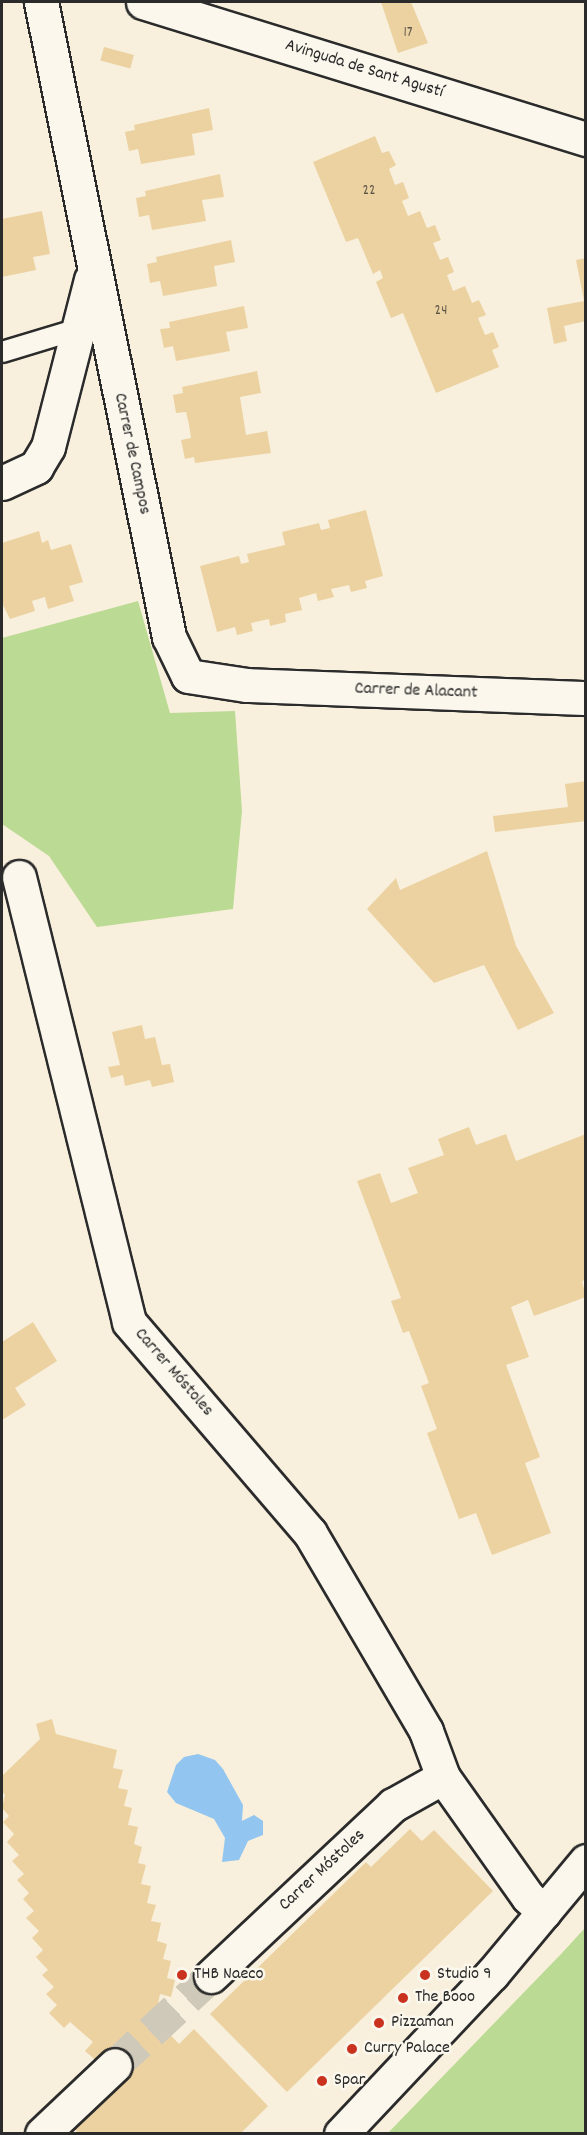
<!DOCTYPE html>
<html>
<head>
<meta charset="utf-8">
<style>
  body { margin:0 }
  #map { position:relative; width:587px; height:2135px; overflow:hidden; background:#f8f0dd; font-family:Dekko,sans-serif }
  div>[style] { position:absolute }
  [style*='--x'] { left:calc(var(--x)*1px); top:calc(var(--y)*1px); width:calc(var(--w)*1px); rotate:calc(var(--a)*1deg) }
  .green>* { inset:0; background:#bbda93 }
  .water>* { inset:0; background:#92c5ef }
  .building>* { inset:0; background:#ecd2a1; transform-origin:0 0 }
  .street-tunnel>* { height:33px; margin-top:-16.5px; transform-origin:0; background:repeating-linear-gradient(90deg,#cfc9b9 0 33px,transparent 0 49px) }
  .roads { filter:drop-shadow(2px 0 #2b2b2b) drop-shadow(-2px 0 #2b2b2b) drop-shadow(0 2px #2b2b2b) drop-shadow(0 -2px #2b2b2b) }
  .lane>* { height:20px; margin:-10px; padding:0 10px; transform-origin:10px; border-radius:10px; background:#fbf7ec }
  .street>* { height:33px; margin:-16.5px; padding:0 16.5px; transform-origin:16.5px; border-radius:16.5px; background:#fbf7ec }
  .secondary>* { height:33px; margin:-16.5px; padding:0 16.5px; transform-origin:16.5px; border-radius:16.5px; background:#fbf7ec }
  .dots>* { width:16px; height:16px; translate:-50% -50%; box-sizing:border-box; border:3px solid #fbf7ec; border-radius:50% }
  span { translate:-50% -50%; white-space:nowrap; text-align:center; line-height:1.15; -webkit-text-stroke:5px #fbf7ec; paint-order:stroke }
  .number-label { font-size:15px; color:#5b5548 }
  .number-label span { -webkit-text-stroke-width:0 }
  .street-label { font-size:18px; color:#2b2b2b }
  .poi-label { font-size:18px; color:#2b2b2b }
  .left { translate:0 -50%; text-align:left }
  .frame { position:absolute; inset:0; border:3px solid #2b2b2b; pointer-events:none }
</style>
</head>
<body>
<div id="map">
  <div class="green">
    <div style="clip-path:polygon(138px 601px,170px 713px,235px 711px,242px 811px,233px 909px,97px 927px,49px 856px,2px 824px,2px 638px)"></div>
    <div style="clip-path:polygon(585px 1928px,585px 2133px,388px 2133px,562px 1953px)"></div>
  </div>
  <div class="water">
    <div style="clip-path:polygon(198px 1754px,215px 1760px,223px 1769px,243px 1805px,242px 1821px,254px 1815px,263px 1821px,263px 1835px,248px 1841px,239px 1860px,222px 1862px,225px 1838px,214px 1819px,176px 1803px,167px 1792px,176px 1765px,184px 1757px)"></div>
  </div>
  <div class="building">
    <div style="clip-path:polygon(381px 2px,411px 2px,428px 43px,398px 53px)"></div>
    <div style="left:104px;top:47px;width:31px;height:14px;rotate:15deg"></div>
    <div style="clip-path:polygon(209px 108px,213px 130px,192px 134px,195px 155px,141px 164px,138px 149px,129px 151px,125px 132px,135px 130px,134px 125px)"></div>
    <div style="clip-path:polygon(375px 136px,382px 153px,389px 151px,396px 165px,389px 169px,395px 185px,403px 182px,409px 198px,402px 201px,408px 216px,420px 211px,427px 228px,435px 225px,441px 240px,433px 243px,440px 260px,448px 257px,454px 272px,447px 275px,453px 291px,465px 286px,472px 303px,479px 300px,486px 315px,478px 318px,485px 335px,493px 332px,499px 347px,492px 350px,499px 367px,436px 393px,403px 313px,391px 318px,376px 282px,383px 278px,380px 270px,373px 274px,358px 238px,346px 242px,313px 162px)"></div>
    <div style="clip-path:polygon(220px 174px,224px 197px,202px 200px,206px 221px,152px 230px,149px 215px,139px 217px,136px 198px,146px 196px,145px 191px)"></div>
    <div style="clip-path:polygon(42px 211px,50px 254px,33px 257px,36px 270px,2px 277px,2px 219px)"></div>
    <div style="clip-path:polygon(231px 240px,235px 262px,214px 266px,217px 286px,163px 296px,160px 281px,150px 283px,147px 264px,157px 262px,156px 257px)"></div>
    <div style="clip-path:polygon(586px 258px,586px 321px,564px 326px,567px 341px,554px 344px,547px 308px,584px 301px,576px 260px)"></div>
    <div style="clip-path:polygon(244px 306px,248px 328px,226px 332px,230px 351px,176px 361px,173px 346px,164px 348px,160px 329px,170px 328px,169px 322px)"></div>
    <div style="clip-path:polygon(257px 371px,261px 393px,240px 397px,246px 435px,267px 431px,271px 453px,195px 463px,194px 457px,185px 459px,181px 440px,191px 438px,189px 425px,186px 412px,176px 413px,173px 395px,183px 393px,182px 387px)"></div>
    <div style="clip-path:polygon(366px 510px,383px 576px,365px 581px,367px 588px,351px 592px,349px 585px,331px 589px,334px 597px,318px 601px,316px 593px,299px 598px,302px 610px,285px 614px,286px 622px,270px 626px,269px 619px,251px 623px,253px 631px,237px 635px,235px 627px,217px 632px,200px 566px,239px 556px,241px 564px,249px 562px,247px 554px,285px 545px,282px 532px,319px 523px,321px 530px,330px 528px,328px 520px)"></div>
    <div style="clip-path:polygon(39px 531px,42px 543px,48px 540px,51px 550px,71px 544px,83px 582px,69px 586px,74px 601px,48px 609px,45px 597px,32px 601px,35px 611px,10px 619px,2px 603px,2px 543px)"></div>
    <div style="clip-path:polygon(586px 781px,586px 821px,495px 832px,493px 816px,568px 807px,565px 784px)"></div>
    <div style="clip-path:polygon(487px 851px,516px 946px,554px 1013px,518px 1030px,484px 965px,434px 983px,367px 909px,396px 878px,400px 890px)"></div>
    <div style="clip-path:polygon(142px 1025px,145px 1039px,155px 1037px,162px 1065px,170px 1064px,174px 1082px,152px 1087px,150px 1080px,125px 1086px,123px 1075px,111px 1078px,108px 1067px,120px 1065px,112px 1032px)"></div>
    <div style="clip-path:polygon(469px 1127px,476px 1145px,506px 1134px,516px 1161px,586px 1134px,586px 1280px,582px 1281px,586px 1297px,534px 1316px,528px 1300px,511px 1307px,529px 1357px,506px 1365px,540px 1457px,525px 1463px,551px 1533px,492px 1555px,476px 1513px,459px 1519px,427px 1433px,437px 1429px,421px 1386px,429px 1383px,409px 1331px,403px 1333px,391px 1301px,401px 1298px,357px 1181px,380px 1173px,391px 1203px,418px 1193px,408px 1168px,444px 1155px,438px 1139px)"></div>
    <div style="clip-path:polygon(33px 1322px,57px 1361px,15px 1388px,26px 1405px,2px 1420px,2px 1342px)"></div>
    <div style="clip-path:polygon(52px 1719px,56px 1734px,117px 1750px,113px 1768px,123px 1770px,118px 1788px,128px 1790px,124px 1806px,132px 1808px,128px 1825px,138px 1827px,134px 1844px,142px 1847px,138px 1863px,146px 1865px,141px 1884px,151px 1886px,147px 1903px,156px 1905px,151px 1921px,161px 1923px,157px 1941px,167px 1944px,163px 1959px,171px 1961px,167px 1978px,175px 1980px,171px 1997px,160px 1994px,158px 2004px,166px 2006px,161px 2025px,179px 2044px,194px 2029px,268px 2106px,240px 2134px,79px 2134px,71px 2124px,99px 2063px,85px 2051px,93px 2042px,70px 2022px,64px 2028px,49px 2013px,57px 2005px,46px 1994px,54px 1987px,42px 1975px,48px 1970px,36px 1957px,43px 1950px,32px 1938px,39px 1931px,26px 1918px,34px 1911px,23px 1899px,29px 1893px,17px 1880px,24px 1874px,12px 1861px,19px 1855px,7px 1842px,14px 1834px,3px 1822px,9px 1816px,2px 1808px,5px 1795px,2px 1791px,2px 1776px,40px 1739px,36px 1724px)"></div>
    <div style="clip-path:polygon(410px 1829px,422px 1841px,434px 1830px,493px 1891px,287px 2092px,210px 2014px,366px 1862px,371px 1867px)"></div>
  </div>
  <div class="street-tunnel">
    <div style="--x:115;--y:2065;--w:131;--a:-42.8"></div>
  </div>
  <div class="roads">
    <div class="lane">
      <div style="--x:2;--y:352;--w:79;--a:-16.8"></div>
    </div>
    <div class="street">
      <div style="--x:41;--y:2;--w:648;--a:78.6"></div>
      <div style="--x:169;--y:637;--w:43;--a:64"></div>
      <div style="--x:188;--y:676;--w:60;--a:8.7"></div>
      <div style="--x:247;--y:685;--w:339;--a:2.2"></div>
      <div style="--x:2;--y:483;--w:38;--a:-25"></div>
      <div style="--x:36;--y:467;--w:23;--a:-59"></div>
      <div style="--x:48;--y:447;--w:173;--a:-75.6"></div>
      <div style="--x:19;--y:877;--w:458;--a:76.1"></div>
      <div style="--x:129;--y:1322;--w:278;--a:49.4"></div>
      <div style="--x:310;--y:1533;--w:229;--a:59.6"></div>
      <div style="--x:426;--y:1731;--w:49;--a:69.7"></div>
      <div style="--x:443;--y:1777;--w:147;--a:54.7"></div>
      <div style="--x:528;--y:1897;--w:22;--a:43"></div>
      <div style="--x:211;--y:1976;--w:250;--a:-43.2"></div>
      <div style="--x:393;--y:1805;--w:57;--a:-29.2"></div>
      <div style="--x:42;--y:2134;--w:100;--a:-43.4"></div>
    </div>
    <div class="secondary">
      <div style="--x:143;--y:2;--w:464;--a:17.2"></div>
      <div style="--x:341;--y:2134;--w:220;--a:-46.7"></div>
      <div style="--x:492;--y:1974;--w:147;--a:-50.2"></div>
    </div>
  </div>
  <div class="dots">
    <div style="left:182px;top:1975px;background:#c8321e"></div>
    <div style="left:425px;top:1975px;background:#c8321e"></div>
    <div style="left:403px;top:1998px;background:#c8321e"></div>
    <div style="left:379px;top:2023px;background:#c8321e"></div>
    <div style="left:352px;top:2049px;background:#c8321e"></div>
    <div style="left:322px;top:2081px;background:#c8321e"></div>
  </div>
  <div class="number-label">
    <span style="left:408px;top:34px">17</span>
    <span style="left:369px;top:192px">22</span>
    <span style="left:441px;top:312px">24</span>
  </div>
  <div class="street-label">
    <span style="left:364px;top:70px;rotate:17deg">Avinguda de Sant Agustí</span>
    <span style="left:131px;top:454px;rotate:78deg">Carrer de Campos</span>
    <span style="left:416px;top:692px;rotate:2deg">Carrer de Alacant</span>
    <span style="left:173px;top:1373px;rotate:49deg">Carrer Móstoles</span>
    <span style="left:323px;top:1871px;rotate:-43deg">Carrer Móstoles</span>
  </div>
  <div class="poi-label">
    <span class="left" style="left:194px;top:1975px">THB Naeco</span>
    <span class="left" style="left:437px;top:1975px">Studio 9</span>
    <span class="left" style="left:415px;top:1998px">The Booo</span>
    <span class="left" style="left:391px;top:2023px">Pizzaman</span>
    <span class="left" style="left:364px;top:2049px">Curry Palace</span>
    <span class="left" style="left:334px;top:2081px">Spar</span>
  </div>
  <div class="frame"></div>
</div>
</body>
</html>
